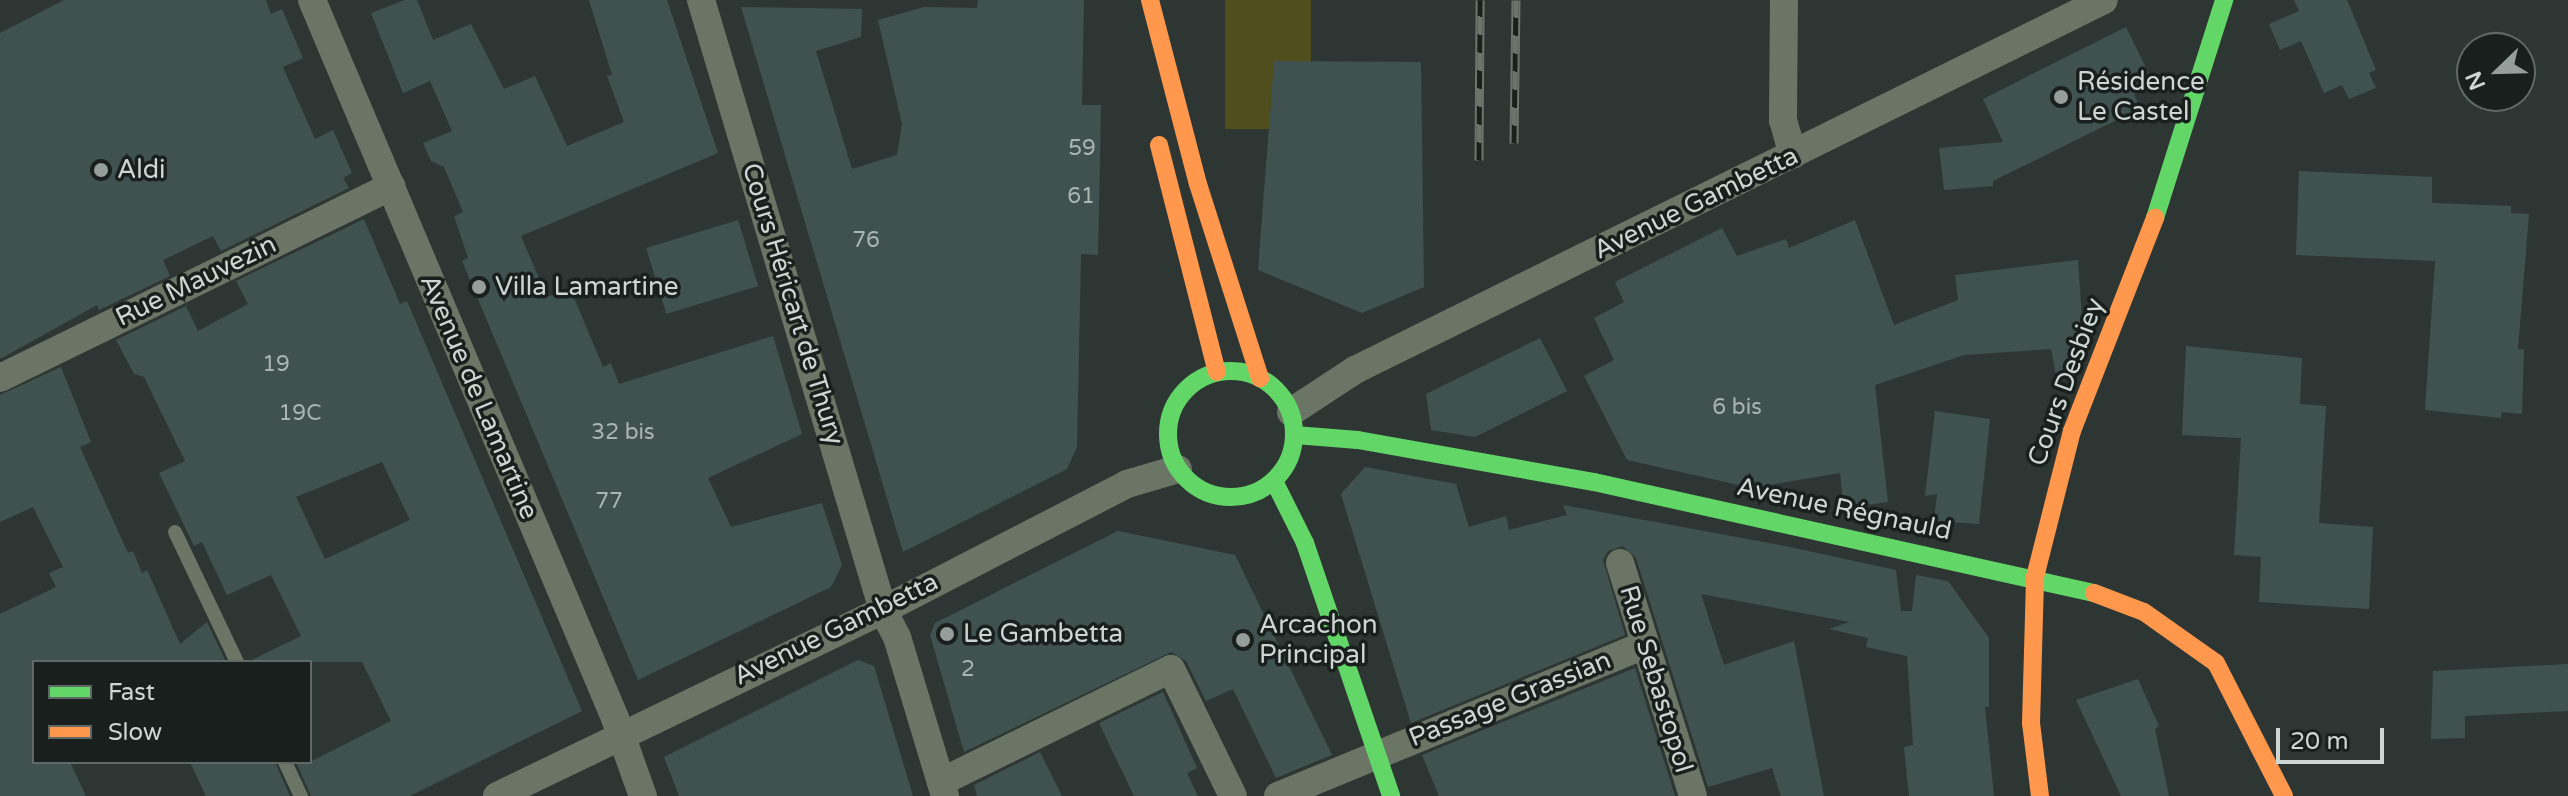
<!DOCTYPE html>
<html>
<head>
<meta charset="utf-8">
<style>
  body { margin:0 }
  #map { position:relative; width:2568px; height:796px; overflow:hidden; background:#2e3633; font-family:"Varela Round",sans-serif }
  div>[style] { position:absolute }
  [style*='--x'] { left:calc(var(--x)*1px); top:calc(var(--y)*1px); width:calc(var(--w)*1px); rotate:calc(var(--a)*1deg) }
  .green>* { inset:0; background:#514e1d; transform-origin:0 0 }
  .building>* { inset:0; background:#405250; transform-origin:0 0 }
  .lane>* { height:14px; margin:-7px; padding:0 7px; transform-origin:7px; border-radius:7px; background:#6a7565 }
  .street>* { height:28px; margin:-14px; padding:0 14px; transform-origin:14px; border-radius:14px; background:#6a7565 }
  .fast>* { height:18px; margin:-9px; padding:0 9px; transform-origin:9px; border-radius:9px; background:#63d668 }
  .fast>.ring { margin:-9px; padding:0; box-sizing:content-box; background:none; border:18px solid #63d668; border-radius:50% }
  .slow>* { height:18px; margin:-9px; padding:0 9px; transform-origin:9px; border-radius:9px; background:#ff974d }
  .rail>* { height:9px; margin-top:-4.5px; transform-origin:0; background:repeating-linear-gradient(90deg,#181f1c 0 18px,#6b746a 0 36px); box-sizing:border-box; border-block:2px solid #6b746a }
  .dots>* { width:22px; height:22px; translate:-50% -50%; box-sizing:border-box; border:4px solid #181f1c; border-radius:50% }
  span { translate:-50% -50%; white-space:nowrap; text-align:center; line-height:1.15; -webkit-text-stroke:7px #181f1c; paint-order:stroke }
  .number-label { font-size:22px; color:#aab5b2 }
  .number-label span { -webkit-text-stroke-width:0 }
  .poi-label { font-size:26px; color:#cdd6d2 }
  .left { translate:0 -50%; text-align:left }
  .street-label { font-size:26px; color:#cdd6d2 }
  .legend { position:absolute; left:32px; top:660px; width:280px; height:104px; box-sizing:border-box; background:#181f1c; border:2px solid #606865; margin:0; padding:10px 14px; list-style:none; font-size:24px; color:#cdd6d2 }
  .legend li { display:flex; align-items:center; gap:16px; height:40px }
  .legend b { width:40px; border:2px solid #606865 }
  .north { position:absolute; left:2456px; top:32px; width:80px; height:80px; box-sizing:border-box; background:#181f1c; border:2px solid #606865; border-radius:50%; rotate:247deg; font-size:22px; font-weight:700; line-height:32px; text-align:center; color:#cdd6d2 }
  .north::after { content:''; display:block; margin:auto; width:28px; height:36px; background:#959e9a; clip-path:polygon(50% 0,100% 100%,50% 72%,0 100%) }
  .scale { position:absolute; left:2276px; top:728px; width:108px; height:36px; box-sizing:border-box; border:4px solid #cdd6d2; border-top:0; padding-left:10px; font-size:24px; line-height:28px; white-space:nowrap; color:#cdd6d2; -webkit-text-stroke:6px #181f1c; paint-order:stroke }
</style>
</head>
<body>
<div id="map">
  <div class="green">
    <div style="left:1225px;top:0;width:86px;height:129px"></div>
  </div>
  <div class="building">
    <div style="clip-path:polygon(64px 0,266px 0,271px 14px,282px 9px,303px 58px,283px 67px,315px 139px,333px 130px,352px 173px,343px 178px,349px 188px,221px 251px,213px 236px,163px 260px,170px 276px,99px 310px,97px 305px,0 359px,0 33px)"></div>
    <div style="clip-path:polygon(405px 0,417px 0,433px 40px,471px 24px,504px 89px,535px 76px,567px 146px,624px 122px,607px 76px,612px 75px,589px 0,667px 0,718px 153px,521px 236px,547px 297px,570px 288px,603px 367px,611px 363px,619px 384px,773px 336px,802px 434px,708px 478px,731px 527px,822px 503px,842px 565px,831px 587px,638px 680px,462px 261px,468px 258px,454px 216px,463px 212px,444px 167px,431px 161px,423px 143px,452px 131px,430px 81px,403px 93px,371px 13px)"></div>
    <div style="clip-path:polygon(978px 0,1084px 0,1082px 105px,1101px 105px,1100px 162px,1098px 255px,1081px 254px,1077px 447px,1067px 469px,903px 552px,741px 7px,862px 9px,861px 37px,816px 51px,852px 169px,897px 155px,902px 124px,878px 20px,924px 7px,977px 8px)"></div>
    <div style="clip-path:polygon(2294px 0,2347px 0,2376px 70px,2369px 73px,2376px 88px,2349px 99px,2342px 85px,2324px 93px,2301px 41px,2280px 50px,2269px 24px,2299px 11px)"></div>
    <div style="clip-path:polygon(2126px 27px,2154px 84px,2134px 95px,2141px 108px,1993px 181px,1993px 186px,1944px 190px,1939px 148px,2003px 142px,1983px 99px)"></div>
    <div style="clip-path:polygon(1274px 61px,1421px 62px,1424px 287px,1362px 313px,1258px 270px)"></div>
    <div style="clip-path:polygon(2299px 171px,2432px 177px,2432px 203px,2511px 206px,2511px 213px,2529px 214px,2518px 349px,2524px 349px,2522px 414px,2502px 412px,2501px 418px,2425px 410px,2435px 261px,2296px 255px)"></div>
    <div style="clip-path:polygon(evenodd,364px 219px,400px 304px,407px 301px,582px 711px,410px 796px,311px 796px,296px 762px,310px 762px,391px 721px,362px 662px,248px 662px,301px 636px,271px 575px,227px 595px,202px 542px,194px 546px,159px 473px,185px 461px,144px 377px,134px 374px,116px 340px,186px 306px,198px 331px,248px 304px,236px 281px,364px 219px,382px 462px,410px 520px,325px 559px,296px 497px,382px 462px)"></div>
    <div style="left:738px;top:220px;width:69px;height:96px;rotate:73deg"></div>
    <div style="clip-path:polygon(1855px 220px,1894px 325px,1958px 300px,1955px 275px,2078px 260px,2082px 319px,2058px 386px,2051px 349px,1964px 355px,1875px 385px,1888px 502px,1866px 505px,1869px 517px,1844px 512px,1840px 473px,1752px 488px,1627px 460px,1584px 376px,1614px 360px,1594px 318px,1624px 302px,1615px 282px,1722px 228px,1737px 256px,1786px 239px,1789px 248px)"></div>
    <div style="clip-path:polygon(1540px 338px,1567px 391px,1475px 437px,1431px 430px,1426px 394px)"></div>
    <div style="clip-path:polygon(2186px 346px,2302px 358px,2300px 404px,2326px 406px,2319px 523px,2373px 527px,2369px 609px,2259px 602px,2261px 557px,2234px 555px,2241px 438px,2182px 435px)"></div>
    <div style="clip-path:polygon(61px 367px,91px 442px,80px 447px,128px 553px,133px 551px,142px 573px,147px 570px,180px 644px,207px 622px,226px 662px,34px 662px,34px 762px,70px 762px,86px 796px,0 796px,0 614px,56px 587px,49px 573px,63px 567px,33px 507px,0 522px,0 395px)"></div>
    <div style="clip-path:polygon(1935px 411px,1990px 419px,1979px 524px,1934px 521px,1937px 494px,1925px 496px)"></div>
    <div style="clip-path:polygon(1365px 467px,1456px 484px,1469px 527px,1506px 516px,1509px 530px,1567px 515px,1563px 505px,1785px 546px,1896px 570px,1901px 611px,1912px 611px,1916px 575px,1948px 581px,1989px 638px,1989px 707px,1985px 707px,1994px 796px,1909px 796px,1904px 747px,1913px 745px,1907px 656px,1866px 647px,1868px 638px,1829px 629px,1850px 622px,1701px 594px,1724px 665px,1794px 641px,1824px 796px,1781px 796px,1772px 768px,1708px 787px,1636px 558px,1623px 546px,1608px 551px,1603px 560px,1625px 635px,1411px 723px,1341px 494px)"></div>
    <div style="clip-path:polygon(1118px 531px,1235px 555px,1332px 755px,1276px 778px,1233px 689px,1206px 701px,1186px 661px,1171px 652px,964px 752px,930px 635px,935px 623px)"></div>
    <div style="clip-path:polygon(858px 660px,874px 666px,913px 796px,679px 796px,664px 757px)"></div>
    <div style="clip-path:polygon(2568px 664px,2568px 711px,2465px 716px,2465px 738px,2431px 739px,2433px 671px)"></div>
    <div style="clip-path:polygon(1635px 668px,1675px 796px,1439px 796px,1422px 755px)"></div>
    <div style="clip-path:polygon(2138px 679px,2159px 726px,2155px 729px,2169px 796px,2121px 796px,2076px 700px)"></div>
    <div style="clip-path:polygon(1163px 692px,1197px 768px,1187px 773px,1198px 796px,1134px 796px,1099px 723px)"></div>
    <div style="clip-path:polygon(1040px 752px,1062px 796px,977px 796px,974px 785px)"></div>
    <div style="clip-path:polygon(190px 762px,275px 762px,290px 796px,206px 796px)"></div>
  </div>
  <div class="lane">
    <div style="--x:175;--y:532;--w:144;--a:64.5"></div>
    <div style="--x:285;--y:762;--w:38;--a:65"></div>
  </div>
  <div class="street">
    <div style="--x:312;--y:0;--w:779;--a:67.12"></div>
    <div style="--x:615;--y:718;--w:83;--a:70.3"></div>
    <div style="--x:701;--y:0;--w:637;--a:73.39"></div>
    <div style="--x:883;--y:610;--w:30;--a:63"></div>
    <div style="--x:897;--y:637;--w:166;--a:73.2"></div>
    <div style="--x:1784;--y:0;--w:120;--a:90.5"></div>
    <div style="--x:1783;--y:120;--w:36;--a:74"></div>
    <div style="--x:0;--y:378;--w:436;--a:-26.1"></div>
    <div style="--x:1291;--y:412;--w:77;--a:-33.3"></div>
    <div style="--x:1355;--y:370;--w:835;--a:-26.29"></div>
    <div style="--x:1620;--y:563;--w:244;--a:72.6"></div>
    <div style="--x:941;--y:782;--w:256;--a:-26.2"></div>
    <div style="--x:1171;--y:669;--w:141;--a:64"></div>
    <div style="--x:497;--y:796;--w:428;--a:-25.7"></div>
    <div style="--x:883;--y:610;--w:275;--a:-27.3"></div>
    <div style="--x:1127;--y:484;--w:53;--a:-16.4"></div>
    <div style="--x:1278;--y:796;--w:397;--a:-22.4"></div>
  </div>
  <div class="fast">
    <div style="--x:2155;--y:218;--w:229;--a:-72.4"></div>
    <div class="ring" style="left:1168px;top:371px;width:108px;height:108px"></div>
    <div style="--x:1295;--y:435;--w:63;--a:4.5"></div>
    <div style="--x:1358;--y:440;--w:240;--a:10.1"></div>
    <div style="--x:1594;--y:482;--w:512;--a:12.52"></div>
    <div style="--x:1274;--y:481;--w:69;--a:63.4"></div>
    <div style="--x:1305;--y:543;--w:267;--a:71.2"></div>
  </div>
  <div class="slow">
    <div style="--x:1150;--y:0;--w:190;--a:75.4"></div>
    <div style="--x:1198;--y:184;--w:204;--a:72.3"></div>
    <div style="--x:1159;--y:145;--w:234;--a:75.7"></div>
    <div style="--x:2094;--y:593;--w:53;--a:20.8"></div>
    <div style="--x:2144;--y:612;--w:88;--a:35.3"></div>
    <div style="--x:2216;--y:663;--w:149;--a:62.9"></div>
    <div style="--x:2040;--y:796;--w:74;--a:-97"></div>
    <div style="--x:2031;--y:723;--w:146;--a:-88.4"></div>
    <div style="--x:2035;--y:577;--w:151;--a:-75.8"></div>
    <div style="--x:2072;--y:431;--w:229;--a:-68.7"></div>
  </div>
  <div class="rail">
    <div style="--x:1514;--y:143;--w:143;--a:-89.2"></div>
    <div style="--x:1479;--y:160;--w:160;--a:-89.6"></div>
  </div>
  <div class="dots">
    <div style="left:2061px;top:97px;background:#959e9a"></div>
    <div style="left:101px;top:170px;background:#959e9a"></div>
    <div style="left:479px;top:287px;background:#959e9a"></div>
    <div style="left:947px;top:634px;background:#959e9a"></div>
    <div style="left:1243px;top:640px;background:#959e9a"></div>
  </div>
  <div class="number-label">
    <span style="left:1082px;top:149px">59</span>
    <span style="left:1081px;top:197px">61</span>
    <span style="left:866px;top:241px">76</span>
    <span style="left:276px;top:365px">19</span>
    <span style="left:1737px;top:408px">6 bis</span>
    <span style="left:300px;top:414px">19C</span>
    <span style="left:623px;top:433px">32 bis</span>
    <span style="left:609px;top:502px">77</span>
    <span style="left:968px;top:670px">2</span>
  </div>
  <div class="poi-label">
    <span class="left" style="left:2077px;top:97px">Résidence<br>Le Castel</span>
    <span class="left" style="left:117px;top:170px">Aldi</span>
    <span class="left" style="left:495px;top:287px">Villa Lamartine</span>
    <span class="left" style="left:1259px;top:640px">Arcachon<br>Principal</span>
    <span class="left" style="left:963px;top:634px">Le Gambetta</span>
  </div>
  <div class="street-label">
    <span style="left:1696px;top:203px;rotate:-26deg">Avenue Gambetta</span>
    <span style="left:196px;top:281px;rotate:-26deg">Rue Mauvezin</span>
    <span style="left:793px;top:304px;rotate:73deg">Cours Héricart de Thury</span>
    <span style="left:2066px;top:382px;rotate:-70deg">Cours Desbiey</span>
    <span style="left:479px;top:397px;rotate:67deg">Avenue de Lamartine</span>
    <span style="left:1844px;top:509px;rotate:12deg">Avenue Régnauld</span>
    <span style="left:836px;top:629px;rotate:-26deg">Avenue Gambetta</span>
    <span style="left:1656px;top:679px;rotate:73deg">Rue Sebastopol</span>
    <span style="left:1510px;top:699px;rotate:-22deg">Passage Grassian</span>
  </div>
  <ul class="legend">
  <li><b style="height:10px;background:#63d668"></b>Fast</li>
  <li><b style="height:10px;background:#ff974d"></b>Slow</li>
  </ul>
  <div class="north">N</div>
  <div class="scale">20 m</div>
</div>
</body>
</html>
